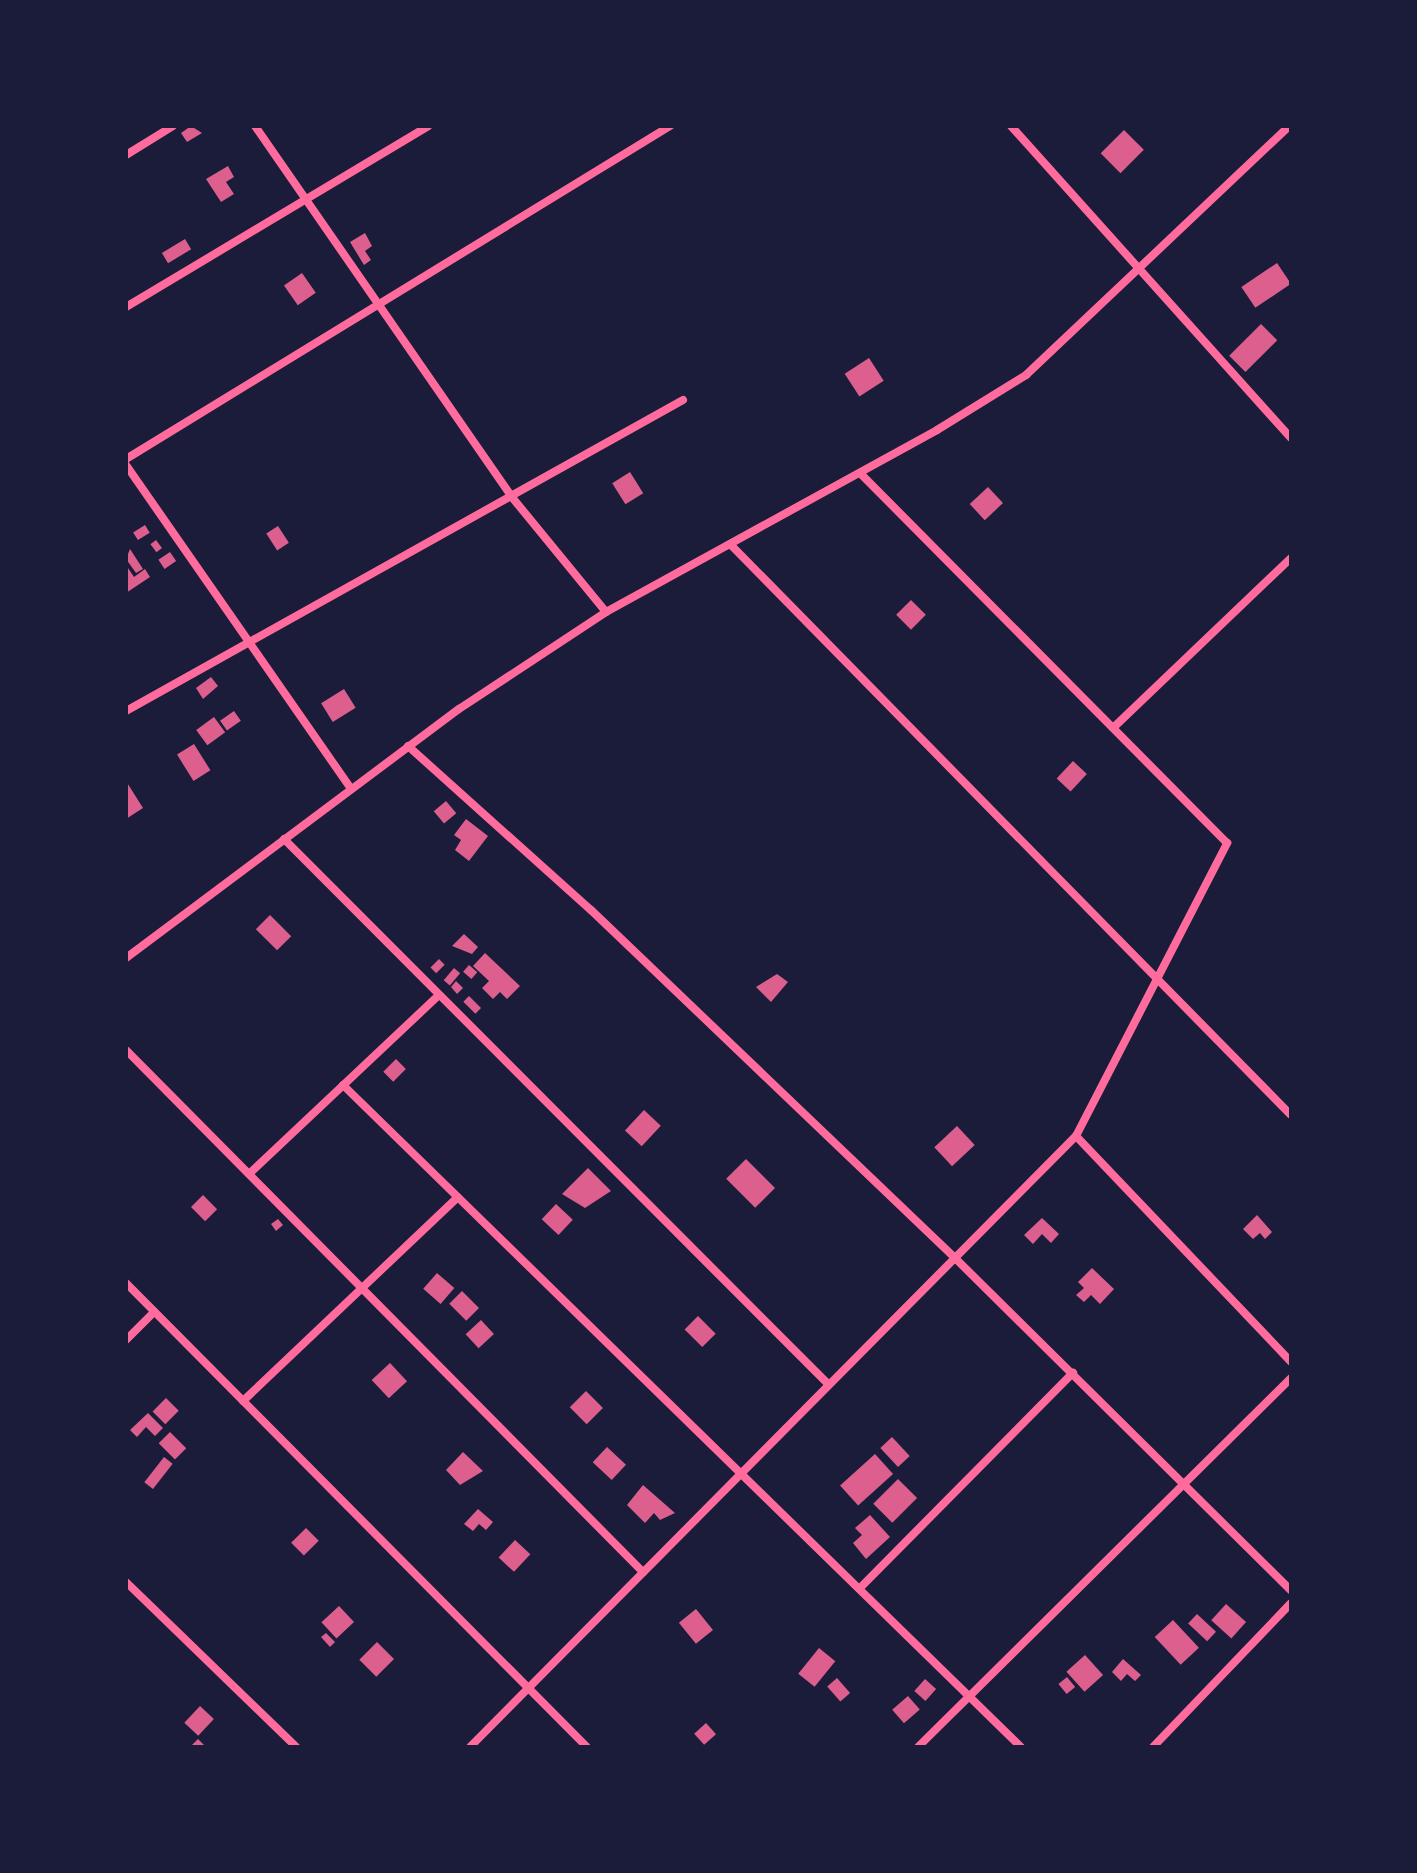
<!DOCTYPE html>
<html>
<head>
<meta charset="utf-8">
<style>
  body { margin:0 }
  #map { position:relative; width:1417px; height:1873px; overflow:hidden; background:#1b1b3a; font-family:"Nunito Sans",sans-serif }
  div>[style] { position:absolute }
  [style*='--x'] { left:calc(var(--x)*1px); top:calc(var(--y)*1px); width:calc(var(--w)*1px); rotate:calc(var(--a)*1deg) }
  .building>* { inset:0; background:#dd5f8e; transform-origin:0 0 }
  .minor>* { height:8px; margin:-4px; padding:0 4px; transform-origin:4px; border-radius:4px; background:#ff6b9d }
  span { translate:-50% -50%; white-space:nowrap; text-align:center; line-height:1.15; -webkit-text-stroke:7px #1b1b3a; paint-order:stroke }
  .frame { position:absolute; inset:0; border:128px solid #1b1b3a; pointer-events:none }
</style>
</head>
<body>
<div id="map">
  <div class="building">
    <div style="clip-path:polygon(191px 126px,202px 133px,187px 142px,181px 133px)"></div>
    <div style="left:1124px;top:130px;width:28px;height:33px;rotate:45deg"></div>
    <div style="clip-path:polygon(228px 166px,234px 177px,226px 182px,234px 194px,221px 202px,206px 179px)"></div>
    <div style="clip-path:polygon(365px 233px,372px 246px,365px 251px,371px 260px,364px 265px,350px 242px)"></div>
    <div style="left:185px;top:239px;width:12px;height:27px;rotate:59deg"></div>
    <div style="left:1277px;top:263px;width:25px;height:43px;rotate:56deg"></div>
    <div style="left:302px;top:273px;width:24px;height:22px;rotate:55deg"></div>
    <div style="left:1261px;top:324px;width:23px;height:45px;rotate:45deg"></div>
    <div style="left:869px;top:358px;width:27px;height:29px;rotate:57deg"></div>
    <div style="left:630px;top:472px;width:25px;height:21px;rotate:58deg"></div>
    <div style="left:988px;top:487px;width:22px;height:25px;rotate:47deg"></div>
    <div style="left:145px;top:525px;width:9px;height:14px;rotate:58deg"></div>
    <div style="left:278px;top:526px;width:20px;height:14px;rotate:57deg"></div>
    <div style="left:156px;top:540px;width:10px;height:7px;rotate:53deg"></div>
    <div style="clip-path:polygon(130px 549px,143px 569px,136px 573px,126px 559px)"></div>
    <div style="left:170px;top:552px;width:11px;height:14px;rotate:56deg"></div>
    <div style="clip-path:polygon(126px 565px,134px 577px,145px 569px,150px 577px,126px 593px)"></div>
    <div style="left:911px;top:600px;width:21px;height:21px;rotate:45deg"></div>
    <div style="clip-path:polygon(211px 677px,218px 686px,203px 699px,196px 688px)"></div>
    <div style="left:344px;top:689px;width:22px;height:27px;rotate:58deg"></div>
    <div style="left:234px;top:711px;width:12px;height:17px;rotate:55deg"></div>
    <div style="left:214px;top:717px;width:19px;height:22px;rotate:54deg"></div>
    <div style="left:194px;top:744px;width:31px;height:20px;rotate:58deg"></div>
    <div style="left:1073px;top:761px;width:19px;height:24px;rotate:43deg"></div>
    <div style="clip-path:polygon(126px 781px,143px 808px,126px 819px)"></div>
    <div style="left:446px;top:801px;width:16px;height:16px;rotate:50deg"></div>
    <div style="clip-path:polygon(466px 819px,488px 836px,469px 861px,455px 850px,461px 840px,454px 835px)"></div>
    <div style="left:270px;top:915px;width:30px;height:20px;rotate:45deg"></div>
    <div style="clip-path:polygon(464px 934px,478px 947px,472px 954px,452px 946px)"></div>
    <div style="clip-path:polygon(485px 953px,520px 986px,507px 999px,500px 992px,493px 999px,482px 988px,489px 981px,473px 966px)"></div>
    <div style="left:439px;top:959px;width:8px;height:12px;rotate:45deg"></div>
    <div style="left:469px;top:965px;width:11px;height:9px;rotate:41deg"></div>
    <div style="left:454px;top:968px;width:8px;height:16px;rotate:40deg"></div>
    <div style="clip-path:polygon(777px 974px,788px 982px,771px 1002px,756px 987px)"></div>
    <div style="clip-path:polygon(456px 981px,463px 988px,457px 994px,451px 987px)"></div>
    <div style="left:469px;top:996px;width:17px;height:8px;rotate:45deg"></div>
    <div style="left:396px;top:1059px;width:14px;height:18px;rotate:45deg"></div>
    <div style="left:644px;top:1110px;width:23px;height:28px;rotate:43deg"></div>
    <div style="left:957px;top:1126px;width:26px;height:31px;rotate:47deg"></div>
    <div style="left:746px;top:1159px;width:41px;height:28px;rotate:45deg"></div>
    <div style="clip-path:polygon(588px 1168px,611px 1191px,585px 1208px,562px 1194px)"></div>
    <div style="left:203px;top:1195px;width:20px;height:17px;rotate:45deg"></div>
    <div style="left:556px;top:1204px;width:23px;height:21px;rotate:43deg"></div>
    <div style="clip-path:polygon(1257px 1215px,1272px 1232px,1265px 1239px,1260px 1233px,1253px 1239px,1243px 1229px)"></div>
    <div style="clip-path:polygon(1042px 1218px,1059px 1234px,1051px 1243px,1042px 1234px,1033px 1244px,1024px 1235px)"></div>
    <div style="clip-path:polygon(278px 1219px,283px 1225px,276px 1231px,271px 1224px)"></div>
    <div style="clip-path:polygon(1092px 1268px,1114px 1289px,1100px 1304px,1091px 1295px,1084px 1302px,1076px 1295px,1084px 1288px,1078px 1282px)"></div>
    <div style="left:437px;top:1273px;width:23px;height:21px;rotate:41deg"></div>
    <div style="left:462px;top:1291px;width:24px;height:18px;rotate:45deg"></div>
    <div style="left:698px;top:1316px;width:25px;height:19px;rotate:45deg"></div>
    <div style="left:481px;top:1320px;width:19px;height:21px;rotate:47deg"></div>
    <div style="left:390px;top:1363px;width:25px;height:25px;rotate:47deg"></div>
    <div style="left:586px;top:1391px;width:24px;height:23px;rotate:45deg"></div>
    <div style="left:166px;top:1398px;width:18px;height:19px;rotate:45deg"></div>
    <div style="clip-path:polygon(148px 1413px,163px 1428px,155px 1436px,146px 1427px,137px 1437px,130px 1430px)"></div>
    <div style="left:170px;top:1432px;width:23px;height:16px;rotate:45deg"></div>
    <div style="left:892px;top:1437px;width:26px;height:16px;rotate:47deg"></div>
    <div style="left:607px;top:1447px;width:26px;height:21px;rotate:43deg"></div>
    <div style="clip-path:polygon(463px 1452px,483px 1471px,460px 1485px,446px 1470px)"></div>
    <div style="left:875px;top:1454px;width:27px;height:47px;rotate:48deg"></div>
    <div style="left:164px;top:1457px;width:11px;height:32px;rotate:38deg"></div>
    <div style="left:898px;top:1479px;width:27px;height:35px;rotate:45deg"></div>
    <div style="clip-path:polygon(643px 1485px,675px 1513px,660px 1520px,654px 1513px,645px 1523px,627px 1505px)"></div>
    <div style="clip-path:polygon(478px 1509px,493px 1522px,486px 1530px,479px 1524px,473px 1531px,464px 1524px)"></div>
    <div style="clip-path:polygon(870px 1515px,890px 1537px,866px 1559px,853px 1543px,862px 1535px,855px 1528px)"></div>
    <div style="left:306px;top:1528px;width:18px;height:21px;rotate:45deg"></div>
    <div style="left:515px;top:1540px;width:21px;height:24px;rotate:43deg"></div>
    <div style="left:1226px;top:1604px;width:27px;height:22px;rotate:42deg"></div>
    <div style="left:339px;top:1606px;width:22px;height:24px;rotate:47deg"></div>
    <div style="left:696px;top:1609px;width:27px;height:22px;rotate:51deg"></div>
    <div style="left:1197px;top:1614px;width:26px;height:13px;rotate:43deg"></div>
    <div style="left:1173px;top:1620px;width:38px;height:25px;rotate:47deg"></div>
    <div style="clip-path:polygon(326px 1633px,335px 1642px,330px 1647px,321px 1637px)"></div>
    <div style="left:377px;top:1642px;width:24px;height:25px;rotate:45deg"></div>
    <div style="left:819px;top:1648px;width:21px;height:33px;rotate:39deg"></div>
    <div style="left:1085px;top:1655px;width:27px;height:25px;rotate:48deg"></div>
    <div style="clip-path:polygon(1123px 1659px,1141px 1675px,1135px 1681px,1127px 1674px,1121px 1681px,1112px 1672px)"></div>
    <div style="left:1067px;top:1677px;width:13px;height:11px;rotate:51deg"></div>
    <div style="left:837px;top:1678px;width:20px;height:13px;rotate:49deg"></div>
    <div style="left:925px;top:1679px;width:15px;height:16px;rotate:42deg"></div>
    <div style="left:908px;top:1696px;width:18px;height:21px;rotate:49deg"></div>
    <div style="left:200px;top:1706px;width:19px;height:23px;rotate:43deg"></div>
    <div style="left:706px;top:1723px;width:15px;height:16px;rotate:48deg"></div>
    <div style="clip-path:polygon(198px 1739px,206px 1747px,190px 1747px)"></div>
  </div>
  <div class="minor">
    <div style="--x:255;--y:126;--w:450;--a:55.3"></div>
    <div style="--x:511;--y:496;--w:150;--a:50.7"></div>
    <div style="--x:1011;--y:126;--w:419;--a:48.1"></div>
    <div style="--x:126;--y:155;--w:55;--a:-31.7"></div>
    <div style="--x:126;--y:307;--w:352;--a:-30.9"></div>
    <div style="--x:126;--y:459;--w:638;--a:-31.47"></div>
    <div style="--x:126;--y:465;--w:394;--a:55.2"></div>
    <div style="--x:730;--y:544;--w:800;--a:45.51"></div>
    <div style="--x:126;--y:711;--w:638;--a:-29.18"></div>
    <div style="--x:1113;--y:728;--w:246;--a:-43.7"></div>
    <div style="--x:408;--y:746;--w:246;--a:41.9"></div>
    <div style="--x:591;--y:910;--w:502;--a:43.71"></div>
    <div style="--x:954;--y:1257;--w:474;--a:44.7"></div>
    <div style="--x:284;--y:839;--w:770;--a:45.05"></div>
    <div style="--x:126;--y:958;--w:416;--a:-36.8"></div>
    <div style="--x:459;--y:709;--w:176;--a:-33.4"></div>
    <div style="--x:606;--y:612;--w:378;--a:-28.8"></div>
    <div style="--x:937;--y:430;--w:105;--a:-31.7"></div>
    <div style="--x:1026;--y:375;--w:362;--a:-43.4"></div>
    <div style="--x:126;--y:1050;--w:735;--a:45.28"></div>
    <div style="--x:343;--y:1085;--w:948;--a:44.32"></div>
    <div style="--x:1076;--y:1136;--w:312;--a:46.4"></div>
    <div style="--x:249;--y:1174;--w:260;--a:-43.3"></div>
    <div style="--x:126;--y:1283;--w:654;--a:45.19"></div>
    <div style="--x:126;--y:1340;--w:40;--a:-45"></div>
    <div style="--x:243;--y:1401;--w:296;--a:-43.5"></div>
    <div style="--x:126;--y:1582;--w:237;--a:44.1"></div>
    <div style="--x:860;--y:1588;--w:303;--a:-45.3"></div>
    <div style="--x:470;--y:1747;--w:861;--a:-45.24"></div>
    <div style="--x:1076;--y:1136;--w:330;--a:-62.7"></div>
    <div style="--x:1227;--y:843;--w:521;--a:-134.77"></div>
    <div style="--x:918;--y:1747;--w:525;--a:-44.69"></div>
    <div style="--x:1153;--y:1747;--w:199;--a:-46.2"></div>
  </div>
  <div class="frame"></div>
</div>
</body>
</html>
